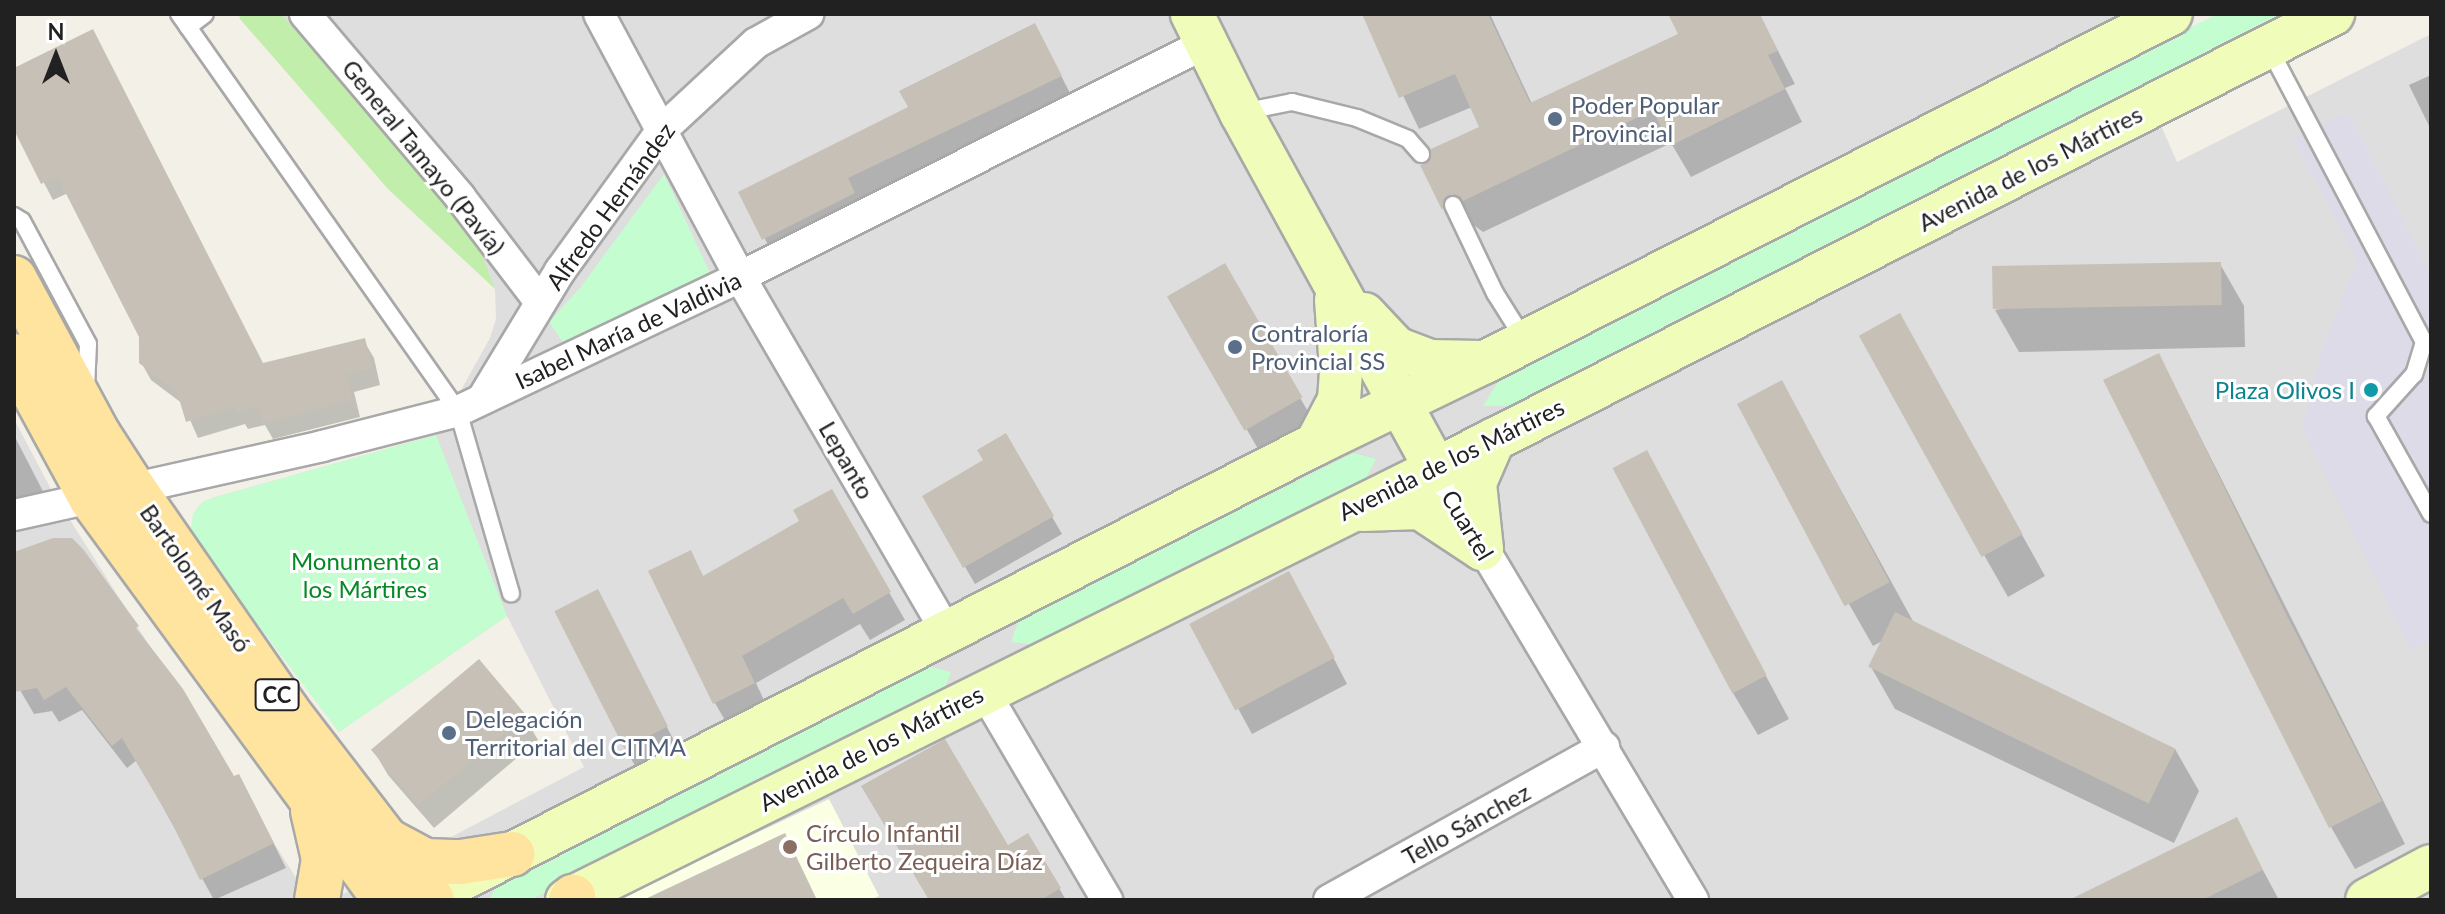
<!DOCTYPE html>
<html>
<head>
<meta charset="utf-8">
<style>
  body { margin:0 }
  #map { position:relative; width:2445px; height:914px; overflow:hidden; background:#f2f0e7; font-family:Lato,sans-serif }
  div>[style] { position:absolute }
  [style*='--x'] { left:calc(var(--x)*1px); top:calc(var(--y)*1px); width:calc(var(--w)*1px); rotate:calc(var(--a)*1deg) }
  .residential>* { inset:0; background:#dfdede }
  .education>* { inset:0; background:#fbffe3 }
  .grass>* { inset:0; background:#c2eeab }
  .park>* { inset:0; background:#c3fdd0 }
  .plaza>* { inset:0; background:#dddbe8 }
  .shadow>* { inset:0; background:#0003; transform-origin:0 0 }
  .building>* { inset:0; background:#c7c0b6; transform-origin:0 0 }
  .roads { filter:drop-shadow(2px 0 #a8a8a8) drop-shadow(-2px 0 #a8a8a8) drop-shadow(0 2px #a8a8a8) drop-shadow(0 -2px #a8a8a8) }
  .lane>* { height:16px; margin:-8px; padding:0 8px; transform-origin:8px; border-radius:8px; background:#fff }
  .street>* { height:30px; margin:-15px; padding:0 15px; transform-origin:15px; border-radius:15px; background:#fff }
  .secondary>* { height:42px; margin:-21px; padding:0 21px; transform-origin:21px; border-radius:21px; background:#f0fdba }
  .primary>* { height:44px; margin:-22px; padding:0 22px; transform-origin:22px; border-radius:22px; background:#ffe49f }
  .dots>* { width:22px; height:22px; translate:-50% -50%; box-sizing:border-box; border:4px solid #fff; border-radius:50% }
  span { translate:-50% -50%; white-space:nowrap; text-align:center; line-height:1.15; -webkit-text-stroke:6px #fff; paint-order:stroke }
  .shield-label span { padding:2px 6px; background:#fff; border:2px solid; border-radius:6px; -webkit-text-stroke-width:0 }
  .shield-label { font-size:22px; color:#212121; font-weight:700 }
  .service-label { font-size:24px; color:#4e5e75 }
  .left { translate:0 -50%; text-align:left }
  .street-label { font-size:24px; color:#212121 }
  .culture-label { font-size:24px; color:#0d838f }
  .right { translate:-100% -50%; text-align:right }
  .park-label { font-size:24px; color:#058924 }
  .education-label { font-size:24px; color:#785e54 }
  .frame { position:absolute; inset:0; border:16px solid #212121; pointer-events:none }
  .north { position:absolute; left:16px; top:16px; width:80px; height:80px; -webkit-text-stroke:6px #fff; paint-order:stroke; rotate:0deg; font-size:22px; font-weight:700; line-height:32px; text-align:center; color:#212121 }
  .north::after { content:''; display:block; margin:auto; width:28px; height:36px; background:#212121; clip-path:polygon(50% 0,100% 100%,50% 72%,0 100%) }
</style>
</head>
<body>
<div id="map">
  <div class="residential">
    <div style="clip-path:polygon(281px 14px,2112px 14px,2177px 162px,2431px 34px,2431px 900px,332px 900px,584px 767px,507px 616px,339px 732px,191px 529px,197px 508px,212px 498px,436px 435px,490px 338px,496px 319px,495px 289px,481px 255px,420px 169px)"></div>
    <div style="clip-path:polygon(14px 419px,53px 493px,310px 900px,14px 900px)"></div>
  </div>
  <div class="education">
    <div style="clip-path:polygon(829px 799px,879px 896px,870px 900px,614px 900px)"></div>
  </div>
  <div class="grass">
    <div style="clip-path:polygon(239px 14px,281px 14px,420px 169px,482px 255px,495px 289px,388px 189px,240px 19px)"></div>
  </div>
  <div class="park">
    <div style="clip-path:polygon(2217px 14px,2296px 14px,1523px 406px,1483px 406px,1501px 377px)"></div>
    <div style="clip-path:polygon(664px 174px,710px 273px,565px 345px,549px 322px,580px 288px)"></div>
    <div style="clip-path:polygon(436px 435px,507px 616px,339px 732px,196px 543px,191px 529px,193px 514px,202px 502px,212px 498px)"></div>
    <div style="clip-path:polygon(1353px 453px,1376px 459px,1365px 480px,1037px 645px,1011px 642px,1019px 619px)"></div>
    <div style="clip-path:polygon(928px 666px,951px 672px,941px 699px,530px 900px,489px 900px,499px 882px)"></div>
  </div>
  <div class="plaza">
    <div style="clip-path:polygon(2348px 112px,2431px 277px,2431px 640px,2411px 651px,2302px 428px,2321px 353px,2357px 260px,2293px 139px)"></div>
  </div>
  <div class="shadow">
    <div style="clip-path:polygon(1364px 14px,1490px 14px,1532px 104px,1680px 35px,1670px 14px,1759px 14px,1795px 84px,1785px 88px,1802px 122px,1691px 177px,1671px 143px,1483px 232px,1475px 226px,1466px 227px,1461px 239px,1423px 166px,1481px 128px,1472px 107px,1419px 129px)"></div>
    <div style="clip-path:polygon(1048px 50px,1074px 101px,777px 262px,741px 193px)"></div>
    <div style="clip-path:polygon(14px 70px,263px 365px,364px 341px,374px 358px,380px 385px,354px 392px,360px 417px,273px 439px,265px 425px,248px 429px,245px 424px,198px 438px,183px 404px,151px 380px,141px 362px,141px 336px,68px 193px,53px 200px,14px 126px)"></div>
    <div style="clip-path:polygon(2431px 75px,2431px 130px,2409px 85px)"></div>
    <div style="clip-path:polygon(2220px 264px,2244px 306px,2245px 347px,2019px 352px,1995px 310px)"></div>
    <div style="left:1224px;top:266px;width:181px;height:62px;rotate:60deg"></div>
    <div style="clip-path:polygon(2159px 355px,2405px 844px,2355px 869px,2331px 827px)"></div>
    <div style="clip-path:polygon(1923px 358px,2045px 576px,2008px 597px,1984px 555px)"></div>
    <div style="clip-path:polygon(1805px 425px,1914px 623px,2175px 749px,2199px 791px,2174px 843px,1895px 709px,1871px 667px,1884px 640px,1873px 646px,1849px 604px)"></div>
    <div style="clip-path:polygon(14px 435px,49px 503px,14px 514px)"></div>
    <div style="clip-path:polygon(1005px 436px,1062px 534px,975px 584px,924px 496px,985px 461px)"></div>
    <div style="clip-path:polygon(1646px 452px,1789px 719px,1758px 735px,1733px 693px)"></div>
    <div style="clip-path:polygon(831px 492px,905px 620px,870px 640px,860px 624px,756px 683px,769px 711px,730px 729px,715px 703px,690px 552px,704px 578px,802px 522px)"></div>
    <div style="clip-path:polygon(14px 554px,233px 779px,252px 800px,286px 868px,214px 900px,137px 760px,127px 768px,82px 710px,59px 722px,52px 711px,34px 714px,14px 680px)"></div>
    <div style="clip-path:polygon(597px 592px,684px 760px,643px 779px,624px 747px)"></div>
    <div style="clip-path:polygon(1303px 599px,1347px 684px,1252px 734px,1192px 624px)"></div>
    <div style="clip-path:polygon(524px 716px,538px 740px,434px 828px,388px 775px,374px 751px)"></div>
    <div style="clip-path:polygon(2236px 820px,2279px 900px,2074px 900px)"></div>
    <div style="clip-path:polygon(1007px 848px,1043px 861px,1066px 900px,931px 900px)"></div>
  </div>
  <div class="building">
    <div style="clip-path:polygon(1362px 14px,1488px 14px,1530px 103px,1678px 34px,1668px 14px,1760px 14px,1778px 51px,1768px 55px,1785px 89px,1670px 146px,1653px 110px,1463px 201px,1455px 194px,1448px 196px,1442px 210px,1420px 165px,1429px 162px,1431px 149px,1479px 127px,1455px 74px,1399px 98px)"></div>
    <div style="clip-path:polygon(1035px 23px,1062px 76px,848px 178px,855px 193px,762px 240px,738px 192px,908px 107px,899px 91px)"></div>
    <div style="clip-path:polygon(93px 29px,263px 363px,365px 338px,372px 368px,346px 375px,352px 400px,262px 423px,258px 407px,236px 413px,235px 407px,186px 422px,177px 392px,139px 363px,139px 337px,57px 176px,41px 184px,14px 130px,14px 68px)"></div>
    <div style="left:2221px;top:262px;width:43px;height:229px;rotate:89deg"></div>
    <div style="left:1225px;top:263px;width:155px;height:67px;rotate:60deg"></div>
    <div style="left:1900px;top:313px;width:253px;height:47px;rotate:61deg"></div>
    <div style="clip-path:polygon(2159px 353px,2284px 610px,2382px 801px,2329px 828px,2103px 380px)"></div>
    <div style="left:1782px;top:380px;width:229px;height:51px;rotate:62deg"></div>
    <div style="clip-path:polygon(1006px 433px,1054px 516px,963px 568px,922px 496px,983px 460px,977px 450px)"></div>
    <div style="left:1647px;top:450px;width:255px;height:39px;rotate:62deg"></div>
    <div style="clip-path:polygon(832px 489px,891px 592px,853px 614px,843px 598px,742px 656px,755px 683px,713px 704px,648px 571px,691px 550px,703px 576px,799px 521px,793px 510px)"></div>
    <div style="clip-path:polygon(53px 538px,72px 538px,83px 549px,139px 626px,136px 628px,183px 689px,234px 776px,239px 774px,274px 843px,200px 880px,170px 819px,122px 738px,112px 746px,66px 687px,44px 700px,37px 688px,14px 692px,14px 552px)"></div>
    <div style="left:1289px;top:571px;width:98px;height:113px;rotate:62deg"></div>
    <div style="left:598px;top:589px;width:154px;height:49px;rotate:63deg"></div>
    <div style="left:1895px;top:612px;width:312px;height:61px;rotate:26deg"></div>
    <div style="left:479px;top:659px;width:73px;height:141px;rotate:50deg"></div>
    <div style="clip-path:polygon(945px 739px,1008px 845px,1028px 833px,1061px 888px,1041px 900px,929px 900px,861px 786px)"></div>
    <div style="clip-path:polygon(2237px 817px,2263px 870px,2202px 900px,2069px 900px)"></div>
    <div style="clip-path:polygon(785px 833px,817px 900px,643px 900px)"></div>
  </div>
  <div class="roads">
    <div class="lane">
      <div style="--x:179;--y:14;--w:485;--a:54.9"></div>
      <div style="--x:458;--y:411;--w:190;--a:73.8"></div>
      <div style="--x:188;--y:27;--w:21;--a:-37"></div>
      <div style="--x:2269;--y:48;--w:332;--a:62.2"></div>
      <div style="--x:2424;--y:342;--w:34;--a:107"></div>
      <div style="--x:2414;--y:374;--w:57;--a:132.1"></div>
      <div style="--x:2376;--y:416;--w:112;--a:60.7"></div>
      <div style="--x:1242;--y:112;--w:51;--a:-11.3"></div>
      <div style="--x:1292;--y:102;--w:67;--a:13.8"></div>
      <div style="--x:1357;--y:118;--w:55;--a:22.4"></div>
      <div style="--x:1408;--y:139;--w:20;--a:49"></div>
      <div style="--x:1453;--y:205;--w:98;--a:64.5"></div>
      <div style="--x:1495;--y:293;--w:57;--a:58"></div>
      <div style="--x:14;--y:216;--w:9;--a:32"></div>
      <div style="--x:22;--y:221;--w:140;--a:61.8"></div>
      <div style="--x:88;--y:344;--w:44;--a:92.6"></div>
    </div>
    <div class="street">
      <div style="--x:305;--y:14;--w:240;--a:49.7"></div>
      <div style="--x:460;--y:197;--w:132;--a:52.7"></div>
      <div style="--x:599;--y:14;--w:298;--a:61.8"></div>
      <div style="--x:740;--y:277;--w:411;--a:59.8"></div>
      <div style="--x:483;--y:398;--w:149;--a:-58.8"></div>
      <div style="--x:560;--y:271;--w:174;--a:-54.1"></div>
      <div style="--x:662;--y:130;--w:128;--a:-42.8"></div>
      <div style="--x:756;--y:43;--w:60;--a:-29.1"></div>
      <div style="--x:1436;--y:469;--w:502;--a:59.19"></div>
      <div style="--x:14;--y:515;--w:316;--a:-12.6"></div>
      <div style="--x:322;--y:446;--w:140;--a:-14.4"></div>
      <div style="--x:458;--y:411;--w:312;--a:-25.4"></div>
      <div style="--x:740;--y:277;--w:521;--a:-26.66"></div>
      <div style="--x:984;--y:691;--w:243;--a:59.5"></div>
      <div style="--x:1329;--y:900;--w:315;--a:-29.1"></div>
    </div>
    <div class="secondary">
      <div style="--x:1192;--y:14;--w:110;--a:63.7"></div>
      <div style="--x:1241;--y:113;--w:406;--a:61.3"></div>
      <div style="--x:1364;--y:314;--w:47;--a:46.7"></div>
      <div style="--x:1396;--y:348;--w:36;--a:21"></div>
      <div style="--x:1430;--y:361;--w:50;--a:1.1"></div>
      <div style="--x:1316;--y:444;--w:50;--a:-62.4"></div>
      <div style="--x:1339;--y:400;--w:32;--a:-86"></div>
      <div style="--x:1341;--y:368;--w:68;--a:-94.2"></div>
      <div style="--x:1363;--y:510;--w:57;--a:-2"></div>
      <div style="--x:1420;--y:508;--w:74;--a:33.5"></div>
      <div style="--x:1482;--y:549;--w:66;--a:-96.1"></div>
      <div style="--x:1475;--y:483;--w:48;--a:-66.6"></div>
      <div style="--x:421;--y:900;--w:1004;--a:-27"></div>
      <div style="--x:1316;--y:444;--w:188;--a:-25.9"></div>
      <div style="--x:1485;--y:362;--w:769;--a:-26.9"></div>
      <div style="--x:567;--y:900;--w:970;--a:-26.38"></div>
      <div style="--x:1436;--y:469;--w:1006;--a:-26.9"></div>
      <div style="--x:2367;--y:900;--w:72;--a:-28"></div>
    </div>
    <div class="primary">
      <div style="--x:14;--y:278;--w:177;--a:61.7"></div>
      <div style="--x:98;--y:434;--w:64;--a:57.1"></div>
      <div style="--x:133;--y:488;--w:272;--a:55.3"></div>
      <div style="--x:288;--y:712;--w:237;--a:52.5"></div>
      <div style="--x:14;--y:356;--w:162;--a:61.5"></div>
      <div style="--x:91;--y:498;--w:498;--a:53.8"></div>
      <div style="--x:313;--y:811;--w:49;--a:77.1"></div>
      <div style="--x:324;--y:859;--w:42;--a:99.7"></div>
      <div style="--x:388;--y:841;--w:42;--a:28.4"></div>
      <div style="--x:425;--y:861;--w:36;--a:2"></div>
      <div style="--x:461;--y:862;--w:52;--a:-8.9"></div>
      <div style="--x:571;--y:900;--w:4;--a:-56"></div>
    </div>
  </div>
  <div class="dots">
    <div style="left:1555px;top:119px;background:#5c6f8a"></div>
    <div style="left:1235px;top:347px;background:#5c6f8a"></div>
    <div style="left:2371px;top:390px;background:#0f9aa8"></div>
    <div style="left:449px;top:733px;background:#5c6f8a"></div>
    <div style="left:790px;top:847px;background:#8d6e63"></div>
  </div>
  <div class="shield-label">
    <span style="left:277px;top:695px">CC</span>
  </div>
  <div class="service-label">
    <span class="left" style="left:1571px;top:119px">Poder Popular<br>Provincial</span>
    <span class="left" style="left:1251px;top:347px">Contraloría<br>Provincial SS</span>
    <span class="left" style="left:465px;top:733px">Delegación<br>Territorial del CITMA</span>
  </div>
  <div class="street-label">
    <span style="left:424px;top:157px;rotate:51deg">General Tamayo (Pavía)</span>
    <span style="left:2030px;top:168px;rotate:-27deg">Avenida de los Mártires</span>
    <span style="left:610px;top:206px;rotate:-54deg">Alfredo Hernández</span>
    <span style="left:628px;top:330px;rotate:-25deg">Isabel María de Valdivia</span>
    <span style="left:1451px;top:459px;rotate:-26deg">Avenida de los Mártires</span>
    <span style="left:847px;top:460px;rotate:60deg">Lepanto</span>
    <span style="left:1468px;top:525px;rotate:59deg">Cuartel</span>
    <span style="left:196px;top:578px;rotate:55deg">Bartolomé Masó</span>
    <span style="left:871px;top:748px;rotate:-27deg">Avenida de los Mártires</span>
    <span style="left:1466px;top:824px;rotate:-29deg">Tello Sánchez</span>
  </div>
  <div class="culture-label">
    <span class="right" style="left:2355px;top:390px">Plaza Olivos I</span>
  </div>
  <div class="park-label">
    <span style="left:365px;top:575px">Monumento a<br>los Mártires</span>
  </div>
  <div class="education-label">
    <span class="left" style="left:806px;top:847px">Círculo Infantil<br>Gilberto Zequeira Díaz</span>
  </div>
  <div class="frame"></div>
  <div class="north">N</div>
</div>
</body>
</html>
